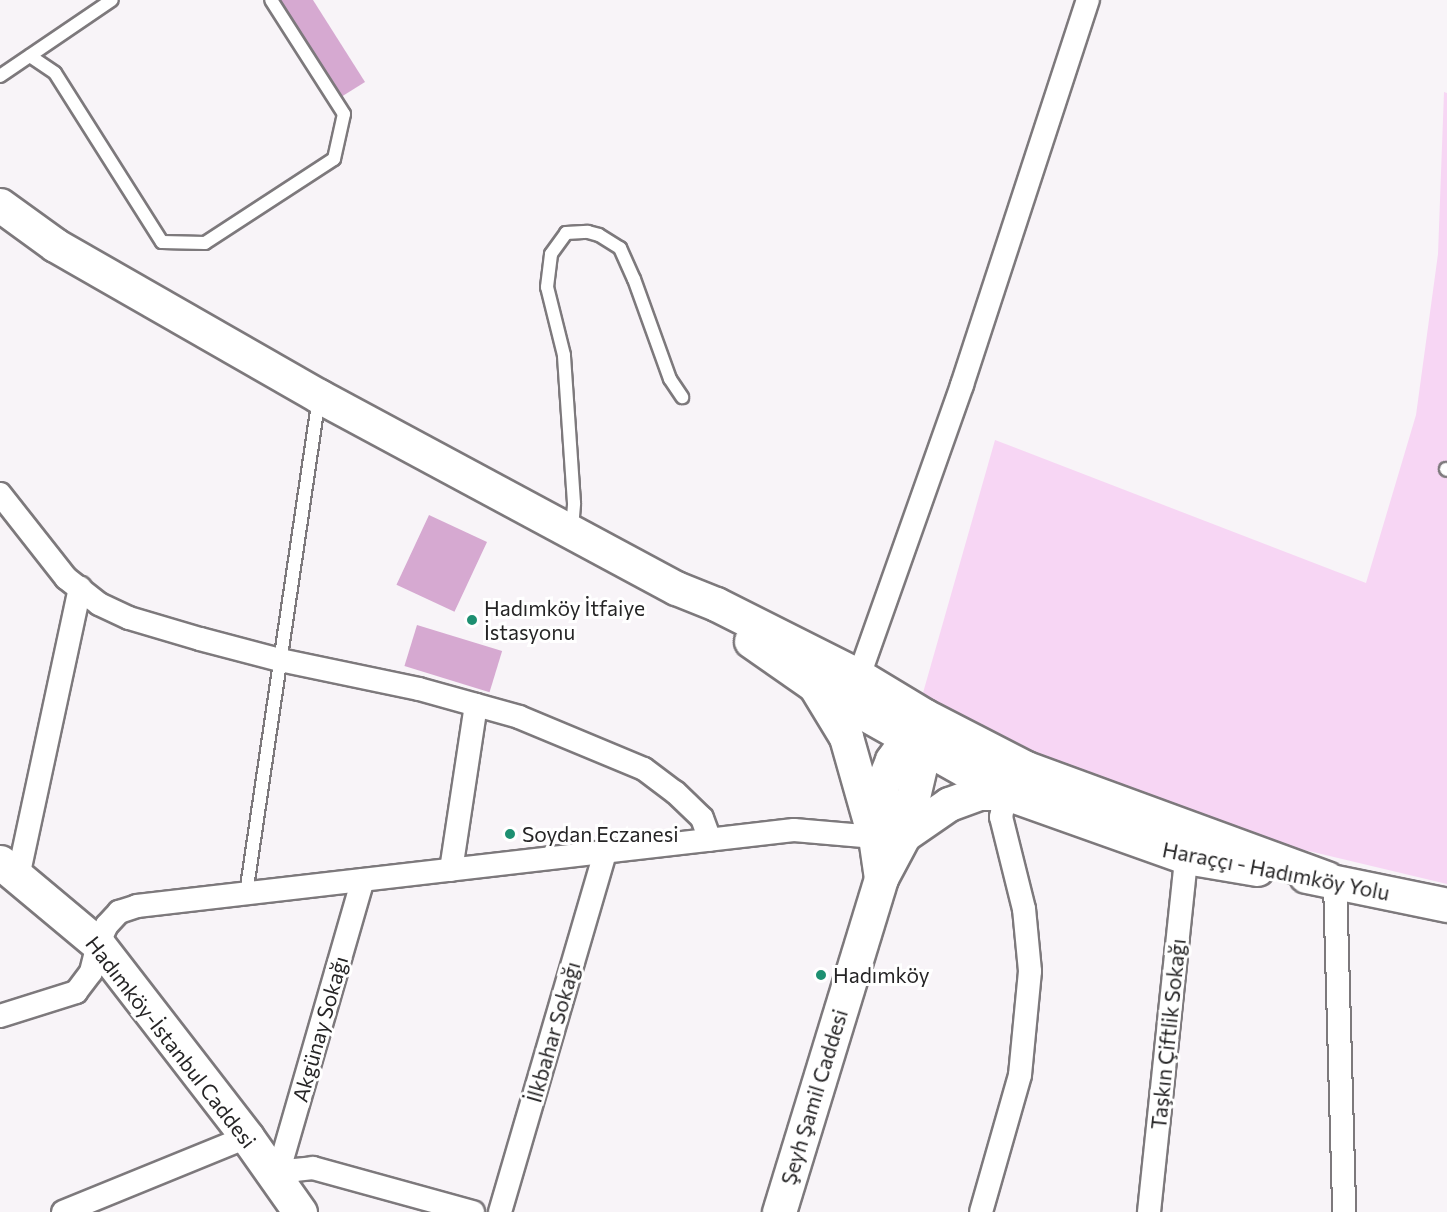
<!DOCTYPE html>
<html>
<head>
<meta charset="utf-8">
<style>
  body { margin:0 }
  #map { position:relative; width:1447px; height:1212px; overflow:hidden; background:#f8f4f8; font-family:Commissioner,sans-serif }
  div>[style] { position:absolute }
  [style*='--x'] { left:calc(var(--x)*1px); top:calc(var(--y)*1px); width:calc(var(--w)*1px); rotate:calc(var(--a)*1deg) }
  .green>* { inset:0; background:#f7d6f4 }
  .building>* { inset:0; background:#d6a9d1; transform-origin:0 0 }
  .roads { filter:drop-shadow(2px 0 #7d797c) drop-shadow(-2px 0 #7d797c) drop-shadow(0 2px #7d797c) drop-shadow(0 -2px #7d797c) }
  .lane>* { height:12px; margin:-6px; padding:0 6px; transform-origin:6px; border-radius:6px; background:#fff }
  .street>* { height:22px; margin:-11px; padding:0 11px; transform-origin:11px; border-radius:11px; background:#fff }
  .secondary>* { height:33px; margin:-16.5px; padding:0 16.5px; transform-origin:16.5px; border-radius:16.5px; background:#fff }
  .primary>* { height:33px; margin:-16.5px; padding:0 16.5px; transform-origin:16.5px; border-radius:16.5px; background:#fff }
  .dots>* { width:16px; height:16px; translate:-50% -50%; box-sizing:border-box; border:3px solid #fff; border-radius:50% }
  span { translate:-50% -50%; white-space:nowrap; text-align:center; line-height:1.15; -webkit-text-stroke:6px #fff; paint-order:stroke }
  .poi-label { font-size:21px; color:#252425 }
  .left { translate:0 -50%; text-align:left }
  .street-label { font-size:21px; color:#252425 }
</style>
</head>
<body>
<div id="map">
  <div class="green">
    <div style="clip-path:polygon(1444px 92px,1447px 93px,1447px 884px,1171px 818px,921px 700px,995px 440px,1366px 583px,1416px 415px,1438px 254px)"></div>
  </div>
  <div class="building">
    <div style="clip-path:polygon(279px 0,313px 0,365px 82px,341px 97px)"></div>
    <div style="left:429px;top:515px;width:64px;height:77px;rotate:25deg"></div>
    <div style="left:417px;top:625px;width:89px;height:43px;rotate:17deg"></div>
  </div>
  <div class="roads">
    <div class="lane">
      <div style="--x:30;--y:56;--w:30;--a:34"></div>
      <div style="--x:55;--y:73;--w:200;--a:57.7"></div>
      <div style="--x:162;--y:242;--w:43;--a:1.3"></div>
      <div style="--x:205;--y:243;--w:154;--a:-33.1"></div>
      <div style="--x:334;--y:159;--w:46;--a:-77.5"></div>
      <div style="--x:344;--y:114;--w:135;--a:-122.6"></div>
      <div style="--x:0;--y:76;--w:135;--a:-34.2"></div>
      <div style="--x:1446;--y:469;--w:1;--a:45"></div>
      <div style="--x:572;--y:528;--w:25;--a:-85"></div>
      <div style="--x:574;--y:503;--w:148;--a:-93.9"></div>
      <div style="--x:564;--y:355;--w:70;--a:-104"></div>
      <div style="--x:547;--y:287;--w:33;--a:-83"></div>
      <div style="--x:551;--y:254;--w:26;--a:-54"></div>
      <div style="--x:566;--y:233;--w:22;--a:-3"></div>
      <div style="--x:588;--y:232;--w:11;--a:15"></div>
      <div style="--x:599;--y:235;--w:25;--a:32"></div>
      <div style="--x:620;--y:248;--w:34;--a:66"></div>
      <div style="--x:634;--y:279;--w:106;--a:70.2"></div>
      <div style="--x:670;--y:379;--w:22;--a:56"></div>
      <div style="--x:246;--y:894;--w:502;--a:-81.64"></div>
    </div>
    <div class="street">
      <div style="--x:0;--y:494;--w:107;--a:51.8"></div>
      <div style="--x:66;--y:578;--w:42;--a:38.2"></div>
      <div style="--x:99;--y:604;--w:33;--a:25"></div>
      <div style="--x:129;--y:618;--w:74;--a:16.5"></div>
      <div style="--x:200;--y:639;--w:83;--a:14.7"></div>
      <div style="--x:280;--y:660;--w:142;--a:11.8"></div>
      <div style="--x:419;--y:689;--w:104;--a:15.6"></div>
      <div style="--x:519;--y:717;--w:135;--a:22.6"></div>
      <div style="--x:644;--y:769;--w:39;--a:37"></div>
      <div style="--x:675;--y:792;--w:37;--a:44"></div>
      <div style="--x:702;--y:818;--w:23;--a:70"></div>
      <div style="--x:859;--y:676;--w:309;--a:-70.5"></div>
      <div style="--x:962;--y:385;--w:405;--a:-71.9"></div>
      <div style="--x:451;--y:870;--w:167;--a:-81.4"></div>
      <div style="--x:18;--y:877;--w:296;--a:-77.9"></div>
      <div style="--x:1335;--y:882;--w:330;--a:88.4"></div>
      <div style="--x:0;--y:1016;--w:80;--a:-17.5"></div>
      <div style="--x:76;--y:992;--w:25;--a:-53"></div>
      <div style="--x:91;--y:972;--w:29;--a:-76"></div>
      <div style="--x:98;--y:944;--w:21;--a:-65"></div>
      <div style="--x:107;--y:925;--w:18;--a:-47"></div>
      <div style="--x:119;--y:912;--w:19;--a:-18"></div>
      <div style="--x:137;--y:906;--w:661;--a:-6.6"></div>
      <div style="--x:794;--y:830;--w:81;--a:4.9"></div>
      <div style="--x:277;--y:1177;--w:309;--a:-73.9"></div>
      <div style="--x:277;--y:1177;--w:19;--a:-21"></div>
      <div style="--x:295;--y:1170;--w:18;--a:-6"></div>
      <div style="--x:313;--y:1168;--w:166;--a:15.4"></div>
      <div style="--x:63;--y:1212;--w:199;--a:-22.2"></div>
      <div style="--x:500;--y:1212;--w:375;--a:-73.7"></div>
      <div style="--x:981;--y:1212;--w:142;--a:-74.1"></div>
      <div style="--x:1020;--y:1075;--w:104;--a:-84.5"></div>
      <div style="--x:1030;--y:971;--w:62;--a:-95.5"></div>
      <div style="--x:1024;--y:909;--w:95;--a:-104"></div>
      <div style="--x:1001;--y:817;--w:25;--a:-78"></div>
      <div style="--x:1149;--y:1212;--w:357;--a:-84"></div>
    </div>
    <div class="secondary">
      <div style="--x:0;--y:205;--w:68;--a:36"></div>
      <div style="--x:55;--y:245;--w:304;--a:29.8"></div>
      <div style="--x:319;--y:396;--w:405;--a:28.3"></div>
      <div style="--x:676;--y:588;--w:43;--a:21.8"></div>
      <div style="--x:716;--y:604;--w:160;--a:26.7"></div>
      <div style="--x:859;--y:676;--w:77;--a:31.2"></div>
      <div style="--x:925;--y:716;--w:114;--a:27.2"></div>
      <div style="--x:1026;--y:768;--w:320;--a:20.1"></div>
      <div style="--x:751;--y:641;--w:77;--a:34.9"></div>
      <div style="--x:814;--y:685;--w:220;--a:29.4"></div>
      <div style="--x:1006;--y:793;--w:191;--a:19.6"></div>
      <div style="--x:1186;--y:857;--w:72;--a:9.6"></div>
      <div style="--x:815;--y:686;--w:60;--a:58.7"></div>
      <div style="--x:846;--y:737;--w:96;--a:74.2"></div>
      <div style="--x:904;--y:835;--w:55;--a:-34.6"></div>
      <div style="--x:949;--y:804;--w:32;--a:-20"></div>
      <div style="--x:979;--y:793;--w:27;--a:0"></div>
      <div style="--x:1306;--y:876;--w:144;--a:11.6"></div>
      <div style="--x:881;--y:878;--w:41;--a:-98.3"></div>
      <div style="--x:875;--y:837;--w:52;--a:-82.3"></div>
      <div style="--x:882;--y:785;--w:27;--a:-68"></div>
      <div style="--x:892;--y:760;--w:48;--a:-54.3"></div>
      <div style="--x:779;--y:1212;--w:349;--a:-73"></div>
      <div style="--x:881;--y:878;--w:49;--a:-61.9"></div>
      <div style="--x:904;--y:835;--w:110;--a:-76.8"></div>
    </div>
    <div class="primary">
      <div style="--x:0;--y:862;--w:128;--a:39.9"></div>
      <div style="--x:98;--y:944;--w:244;--a:52.3"></div>
      <div style="--x:247;--y:1137;--w:92;--a:54.8"></div>
    </div>
  </div>
  <div class="dots">
    <div style="left:472px;top:620px;background:#1d8f71"></div>
    <div style="left:510px;top:834px;background:#1d8f71"></div>
    <div style="left:821px;top:975px;background:#1d8f71"></div>
  </div>
  <div class="poi-label">
    <span class="left" style="left:484px;top:620px">Hadımköy İtfaiye<br>İstasyonu</span>
    <span class="left" style="left:522px;top:834px">Soydan Eczanesi</span>
    <span class="left" style="left:833px;top:975px">Hadımköy</span>
  </div>
  <div class="street-label">
    <span style="left:1276px;top:871px;rotate:11deg">Haraççı - Hadımköy Yolu</span>
    <span style="left:320px;top:1029px;rotate:-74deg">Akgünay Sokağı</span>
    <span style="left:553px;top:1032px;rotate:-74deg">İlkbahar Sokağı</span>
    <span style="left:1168px;top:1034px;rotate:-84deg">Taşkın Çiftlik Sokağı</span>
    <span style="left:171px;top:1042px;rotate:52deg">Hadımköy-İstanbul Caddesi</span>
    <span style="left:814px;top:1097px;rotate:-73deg">Şeyh Şamil Caddesi</span>
  </div>
</div>
</body>
</html>
